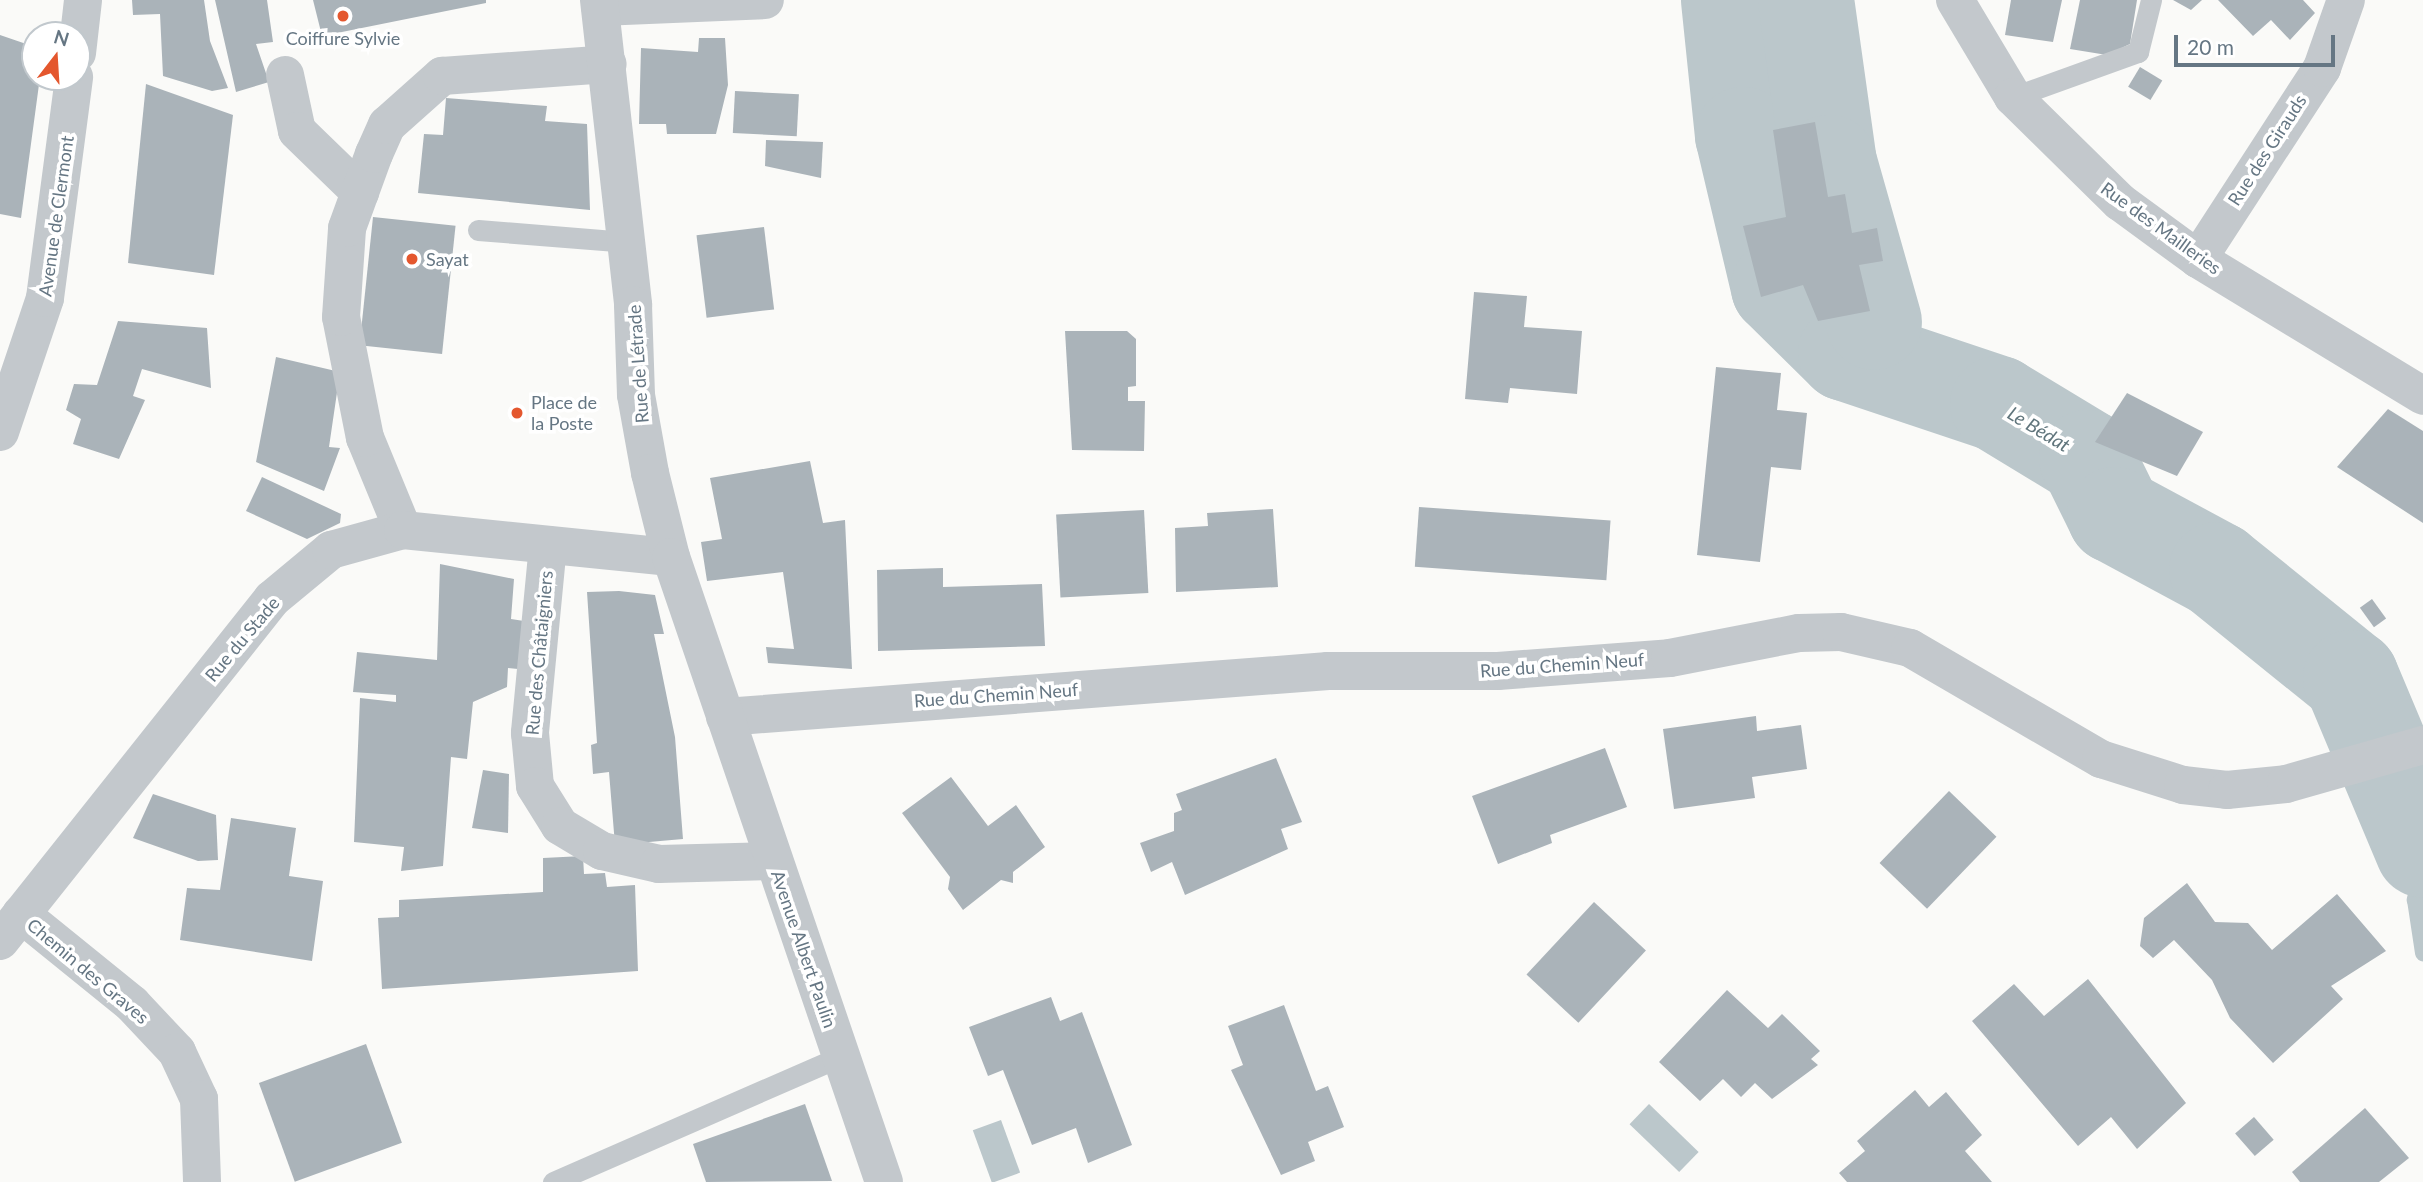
<!DOCTYPE html>
<html>
<head>
<meta charset="utf-8">
<style>
  body { margin:0 }
  #map { position:relative; width:2423px; height:1182px; overflow:hidden; background:#fafaf8; font-family:Lato,sans-serif }
  div>[style] { position:absolute }
  [style*='--x'] { left:calc(var(--x)*1px); top:calc(var(--y)*1px); width:calc(var(--w)*1px); rotate:calc(var(--a)*1deg) }
  .water>* { inset:0; background:#bbc7cb; transform-origin:0 0 }
  .stream>* { height:16px; margin:-8px; padding:0 8px; transform-origin:8px; border-radius:8px; background:#bbc7cb }
  .river>* { height:96px; margin:-48px; padding:0 48px; transform-origin:48px; border-radius:48px; background:#bbc7cb }
  .building>* { inset:0; background:#aab3b9; transform-origin:0 0 }
  .service>* { height:21px; margin:-10.5px; padding:0 10.5px; transform-origin:10.5px; border-radius:10.5px; background:#c3c8cc }
  .minor>* { height:38px; margin:-19px; padding:0 19px; transform-origin:19px; border-radius:19px; background:#c3c8cc }
  .tertiary>* { height:38px; margin:-19px; padding:0 19px; transform-origin:19px; border-radius:19px; background:#c3c8cc }
  .dots>* { width:19px; height:19px; translate:-50% -50%; box-sizing:border-box; border:4px solid #fff; border-radius:50% }
  span { translate:-50% -50%; white-space:nowrap; text-align:center; line-height:1.15; -webkit-text-stroke:7px #fff; paint-order:stroke }
  .poi-label { font-size:18px; color:#657683 }
  .left { translate:0 -50%; text-align:left }
  .street-label { font-size:18px; color:#657683 }
  .water-label { font-size:19px; color:#60757c; font-style:italic }
  .north { position:absolute; left:21px; top:21px; width:70px; height:70px; box-sizing:border-box; background:#fff; border:2px solid #c1c8cd; border-radius:50%; rotate:17deg; font-size:19px; font-weight:700; line-height:28px; text-align:center; color:#657683 }
  .north::after { content:''; display:block; margin:auto; width:24px; height:32px; background:#e4572e; clip-path:polygon(50% 0,100% 100%,50% 72%,0 100%) }
  .scale { position:absolute; left:2174px; top:35px; width:161px; height:32px; box-sizing:border-box; border:4px solid #657683; border-top:0; padding-left:9px; font-size:21px; line-height:24px; white-space:nowrap; color:#657683; -webkit-text-stroke:5px #fff; paint-order:stroke }
</style>
</head>
<body>
<div id="map">
  <div class="water">
    <div style="left:1649px;top:1104px;width:69px;height:28px;rotate:44deg"></div>
    <div style="left:1001px;top:1120px;width:56px;height:30px;rotate:70deg"></div>
  </div>
  <div class="stream">
    <div style="--x:2423;--y:864;--w:37;--a:103"></div>
    <div style="--x:2415;--y:900;--w:54;--a:81.4"></div>
  </div>
  <div class="river">
    <div style="--x:1729;--y:0;--w:136;--a:84.1"></div>
    <div style="--x:1743;--y:135;--w:156;--a:76.7"></div>
    <div style="--x:1779;--y:287;--w:94;--a:44.6"></div>
    <div style="--x:1846;--y:353;--w:160;--a:18.5"></div>
    <div style="--x:1998;--y:404;--w:104;--a:31.2"></div>
    <div style="--x:2087;--y:458;--w:64;--a:63.8"></div>
    <div style="--x:2115;--y:515;--w:116;--a:28.3"></div>
    <div style="--x:2217;--y:570;--w:172;--a:38.9"></div>
    <div style="--x:2351;--y:678;--w:186;--a:67.2"></div>
    <div style="--x:1806;--y:0;--w:165;--a:82"></div>
    <div style="--x:1829;--y:163;--w:165;--a:74.2"></div>
  </div>
  <div class="building">
    <div style="clip-path:polygon(132px 0,204px 0,210px 41px,228px 88px,212px 91px,163px 76px,160px 14px,133px 15px)"></div>
    <div style="clip-path:polygon(215px 0,267px 0,273px 42px,256px 44px,269px 82px,236px 92px)"></div>
    <div style="clip-path:polygon(313px 0,486px 0,486px 3px,322px 36px)"></div>
    <div style="clip-path:polygon(2011px 0,2062px 0,2053px 42px,2005px 35px)"></div>
    <div style="clip-path:polygon(2080px 0,2137px 0,2130px 44px,2107px 55px,2070px 49px)"></div>
    <div style="clip-path:polygon(2173px 0,2202px 0,2191px 10px)"></div>
    <div style="clip-path:polygon(2218px 0,2303px 0,2315px 13px,2290px 40px,2271px 20px,2253px 36px)"></div>
    <div style="clip-path:polygon(0 35px,35px 47px,35px 77px,40px 77px,21px 218px,0 214px)"></div>
    <div style="clip-path:polygon(699px 38px,725px 38px,728px 85px,716px 134px,667px 134px,666px 124px,639px 124px,641px 48px,698px 52px)"></div>
    <div style="left:2140px;top:67px;width:26px;height:23px;rotate:31deg"></div>
    <div style="clip-path:polygon(146px 84px,233px 115px,214px 275px,128px 263px)"></div>
    <div style="left:735px;top:91px;width:64px;height:42px;rotate:3deg"></div>
    <div style="clip-path:polygon(446px 98px,547px 106px,545px 121px,587px 124px,590px 210px,418px 193px,424px 134px,443px 135px)"></div>
    <div style="clip-path:polygon(1815px 122px,1828px 197px,1845px 194px,1852px 233px,1877px 228px,1883px 261px,1859px 265px,1870px 311px,1818px 321px,1803px 285px,1761px 297px,1743px 226px,1786px 217px,1773px 130px)"></div>
    <div style="clip-path:polygon(766px 140px,823px 142px,821px 178px,765px 166px)"></div>
    <div style="left:373px;top:217px;width:83px;height:129px;rotate:6deg"></div>
    <div style="left:764px;top:227px;width:83px;height:68px;rotate:83deg"></div>
    <div style="clip-path:polygon(1474px 292px,1527px 296px,1524px 327px,1582px 331px,1577px 394px,1510px 388px,1508px 403px,1465px 399px)"></div>
    <div style="clip-path:polygon(118px 321px,207px 328px,211px 388px,142px 369px,133px 396px,145px 400px,119px 459px,73px 444px,81px 419px,66px 410px,74px 384px,97px 385px)"></div>
    <div style="clip-path:polygon(1065px 331px,1127px 331px,1136px 339px,1136px 386px,1128px 387px,1128px 401px,1145px 401px,1144px 451px,1072px 450px)"></div>
    <div style="clip-path:polygon(276px 357px,340px 372px,329px 447px,340px 448px,324px 491px,256px 462px)"></div>
    <div style="clip-path:polygon(1716px 367px,1781px 373px,1777px 410px,1807px 413px,1801px 470px,1771px 467px,1760px 562px,1697px 555px)"></div>
    <div style="clip-path:polygon(2127px 393px,2203px 432px,2177px 476px,2095px 442px)"></div>
    <div style="clip-path:polygon(2388px 409px,2423px 431px,2423px 523px,2337px 467px)"></div>
    <div style="clip-path:polygon(810px 461px,823px 523px,845px 520px,852px 669px,768px 663px,766px 647px,794px 649px,783px 572px,707px 581px,701px 542px,722px 539px,710px 478px)"></div>
    <div style="clip-path:polygon(262px 477px,341px 514px,340px 523px,307px 539px,246px 511px)"></div>
    <div style="left:1419px;top:507px;width:192px;height:60px;rotate:4deg"></div>
    <div style="clip-path:polygon(1273px 509px,1278px 587px,1176px 592px,1175px 528px,1208px 526px,1207px 513px)"></div>
    <div style="left:1144px;top:510px;width:83px;height:88px;rotate:87deg"></div>
    <div style="clip-path:polygon(440px 564px,514px 579px,511px 619px,524px 621px,518px 669px,508px 668px,507px 687px,473px 702px,467px 759px,451px 757px,443px 866px,401px 871px,404px 847px,354px 842px,360px 698px,396px 702px,396px 695px,353px 692px,357px 652px,437px 660px)"></div>
    <div style="clip-path:polygon(943px 568px,943px 587px,1042px 584px,1045px 646px,878px 651px,877px 570px)"></div>
    <div style="clip-path:polygon(619px 591px,655px 595px,664px 634px,654px 634px,675px 737px,683px 839px,615px 845px,609px 772px,593px 774px,591px 745px,597px 743px,587px 592px)"></div>
    <div style="left:2372px;top:599px;width:24px;height:15px;rotate:54deg"></div>
    <div style="clip-path:polygon(1756px 716px,1757px 731px,1801px 725px,1807px 769px,1752px 777px,1755px 798px,1674px 809px,1663px 729px)"></div>
    <div style="clip-path:polygon(1605px 748px,1627px 807px,1550px 835px,1552px 843px,1498px 864px,1472px 796px)"></div>
    <div style="clip-path:polygon(1276px 758px,1302px 822px,1281px 829px,1288px 849px,1185px 895px,1172px 862px,1151px 872px,1140px 843px,1174px 831px,1174px 813px,1182px 810px,1176px 794px)"></div>
    <div style="clip-path:polygon(483px 770px,509px 774px,508px 833px,472px 828px)"></div>
    <div style="clip-path:polygon(951px 777px,988px 826px,1016px 805px,1045px 847px,1013px 872px,1013px 883px,1001px 880px,963px 910px,948px 889px,950px 877px,902px 813px)"></div>
    <div style="left:1949px;top:791px;width:66px;height:100px;rotate:44deg"></div>
    <div style="clip-path:polygon(153px 794px,216px 815px,218px 860px,198px 861px,133px 838px)"></div>
    <div style="clip-path:polygon(231px 818px,296px 828px,289px 876px,323px 881px,312px 961px,180px 940px,187px 888px,220px 890px)"></div>
    <div style="clip-path:polygon(583px 856px,584px 874px,605px 873px,607px 887px,635px 885px,638px 971px,382px 989px,378px 918px,399px 917px,399px 900px,543px 892px,543px 858px)"></div>
    <div style="clip-path:polygon(2187px 883px,2215px 922px,2248px 923px,2272px 950px,2337px 894px,2386px 951px,2331px 986px,2343px 999px,2273px 1063px,2230px 1018px,2212px 980px,2174px 940px,2153px 958px,2140px 946px,2144px 918px)"></div>
    <div style="left:1594px;top:902px;width:71px;height:99px;rotate:43deg"></div>
    <div style="clip-path:polygon(2088px 979px,2186px 1103px,2137px 1149px,2111px 1117px,2078px 1146px,1972px 1021px,2014px 984px,2044px 1016px)"></div>
    <div style="clip-path:polygon(1727px 990px,1768px 1028px,1782px 1014px,1820px 1051px,1811px 1059px,1818px 1065px,1772px 1099px,1755px 1083px,1741px 1097px,1723px 1079px,1700px 1101px,1659px 1062px)"></div>
    <div style="clip-path:polygon(1051px 997px,1060px 1021px,1082px 1012px,1132px 1145px,1088px 1163px,1076px 1128px,1032px 1145px,1003px 1070px,988px 1076px,969px 1027px)"></div>
    <div style="clip-path:polygon(1284px 1005px,1316px 1091px,1328px 1086px,1344px 1127px,1308px 1142px,1315px 1161px,1281px 1175px,1231px 1070px,1243px 1065px,1228px 1026px)"></div>
    <div style="left:366px;top:1044px;width:105px;height:114px;rotate:70deg"></div>
    <div style="clip-path:polygon(1915px 1090px,1929px 1107px,1946px 1092px,1982px 1135px,1965px 1151px,1992px 1182px,1847px 1182px,1839px 1173px,1865px 1151px,1857px 1141px)"></div>
    <div style="clip-path:polygon(805px 1104px,832px 1181px,706px 1182px,693px 1144px)"></div>
    <div style="clip-path:polygon(2365px 1108px,2409px 1158px,2379px 1182px,2300px 1182px,2292px 1172px)"></div>
    <div style="left:2254px;top:1117px;width:30px;height:25px;rotate:49deg"></div>
  </div>
  <div class="service">
    <div style="--x:2013;--y:97;--w:133;--a:-19.8"></div>
    <div style="--x:2138;--y:52;--w:54;--a:-76"></div>
    <div style="--x:478;--y:230;--w:148;--a:4.6"></div>
    <div style="--x:553;--y:1182;--w:314;--a:-23.6"></div>
  </div>
  <div class="minor">
    <div style="--x:1955;--y:0;--w:113;--a:59.1"></div>
    <div style="--x:2013;--y:97;--w:150;--a:44.5"></div>
    <div style="--x:2120;--y:202;--w:97;--a:36.2"></div>
    <div style="--x:2198;--y:259;--w:263;--a:31.3"></div>
    <div style="--x:600;--y:7;--w:165;--a:-2.4"></div>
    <div style="--x:285;--y:75;--w:57;--a:77.9"></div>
    <div style="--x:297;--y:131;--w:88;--a:44.1"></div>
    <div style="--x:2198;--y:259;--w:228;--a:-57"></div>
    <div style="--x:2322;--y:68;--w:72;--a:-70.6"></div>
    <div style="--x:403;--y:530;--w:100;--a:-112.4"></div>
    <div style="--x:365;--y:438;--w:123;--a:-101.2"></div>
    <div style="--x:341;--y:317;--w:89;--a:-86.1"></div>
    <div style="--x:347;--y:228;--w:79;--a:-70"></div>
    <div style="--x:374;--y:154;--w:32;--a:-66"></div>
    <div style="--x:387;--y:125;--w:74;--a:-41.7"></div>
    <div style="--x:442;--y:76;--w:166;--a:-4.1"></div>
    <div style="--x:548;--y:545;--w:189;--a:95.5"></div>
    <div style="--x:530;--y:733;--w:53;--a:84.6"></div>
    <div style="--x:535;--y:786;--w:47;--a:58"></div>
    <div style="--x:560;--y:826;--w:49;--a:30.8"></div>
    <div style="--x:602;--y:851;--w:58;--a:12.8"></div>
    <div style="--x:659;--y:864;--w:115;--a:-1.5"></div>
    <div style="--x:725;--y:717;--w:605;--a:-4.36"></div>
    <div style="--x:1328;--y:671;--w:170;--a:0"></div>
    <div style="--x:1498;--y:671;--w:172;--a:-4.3"></div>
    <div style="--x:1670;--y:658;--w:131;--a:-11"></div>
    <div style="--x:1799;--y:633;--w:42;--a:-1.4"></div>
    <div style="--x:1841;--y:632;--w:71;--a:13.1"></div>
    <div style="--x:1910;--y:648;--w:221;--a:30.2"></div>
    <div style="--x:2101;--y:759;--w:86;--a:17.6"></div>
    <div style="--x:2183;--y:785;--w:44;--a:6.5"></div>
    <div style="--x:2227;--y:790;--w:59;--a:-5.8"></div>
    <div style="--x:2286;--y:784;--w:142;--a:-15.9"></div>
    <div style="--x:21;--y:914;--w:143;--a:39"></div>
    <div style="--x:132;--y:1004;--w:66;--a:46.8"></div>
    <div style="--x:177;--y:1052;--w:52;--a:64.9"></div>
    <div style="--x:199;--y:1099;--w:83;--a:87.9"></div>
    <div style="--x:0;--y:941;--w:437;--a:-51.5"></div>
    <div style="--x:272;--y:599;--w:77;--a:-39.7"></div>
    <div style="--x:331;--y:550;--w:75;--a:-15.5"></div>
    <div style="--x:403;--y:530;--w:269;--a:5.8"></div>
  </div>
  <div class="tertiary">
    <div style="--x:599;--y:0;--w:307;--a:83.6"></div>
    <div style="--x:633;--y:305;--w:90;--a:88.1"></div>
    <div style="--x:636;--y:395;--w:79;--a:79.8"></div>
    <div style="--x:650;--y:473;--w:87;--a:76"></div>
    <div style="--x:671;--y:557;--w:660;--a:71.18"></div>
    <div style="--x:77;--y:53;--w:53;--a:-83.5"></div>
    <div style="--x:0;--y:432;--w:141;--a:-71.4"></div>
    <div style="--x:45;--y:298;--w:223;--a:-82.5"></div>
  </div>
  <div class="dots">
    <div style="left:343px;top:16px;background:#e4572e"></div>
    <div style="left:412px;top:259px;background:#e4572e"></div>
    <div style="left:517px;top:413px;background:#e4572e"></div>
  </div>
  <div class="poi-label">
    <span style="left:343px;top:38px">Coiffure Sylvie</span>
    <span class="left" style="left:426px;top:259px">Sayat</span>
    <span class="left" style="left:531px;top:413px">Place de<br>la Poste</span>
  </div>
  <div class="street-label">
    <span style="left:2267px;top:150px;rotate:-57deg">Rue des Girauds</span>
    <span style="left:56px;top:216px;rotate:-82deg">Avenue de Clermont</span>
    <span style="left:2161px;top:228px;rotate:36deg">Rue des Mailleries</span>
    <span style="left:638px;top:364px;rotate:-94deg">Rue de Létrade</span>
    <span style="left:242px;top:639px;rotate:-50deg">Rue du Stade</span>
    <span style="left:539px;top:653px;rotate:-85deg">Rue des Châtaigniers</span>
    <span style="left:1562px;top:665px;rotate:-4deg">Rue du Chemin Neuf</span>
    <span style="left:996px;top:695px;rotate:-4deg">Rue du Chemin Neuf</span>
    <span style="left:804px;top:949px;rotate:71deg">Avenue Albert Paulin</span>
    <span style="left:88px;top:971px;rotate:40deg">Chemin des Graves</span>
  </div>
  <div class="water-label">
    <span style="left:2039px;top:429px;rotate:31deg">Le Bédat</span>
  </div>
  <div class="north">N</div>
  <div class="scale">20 m</div>
</div>
</body>
</html>
